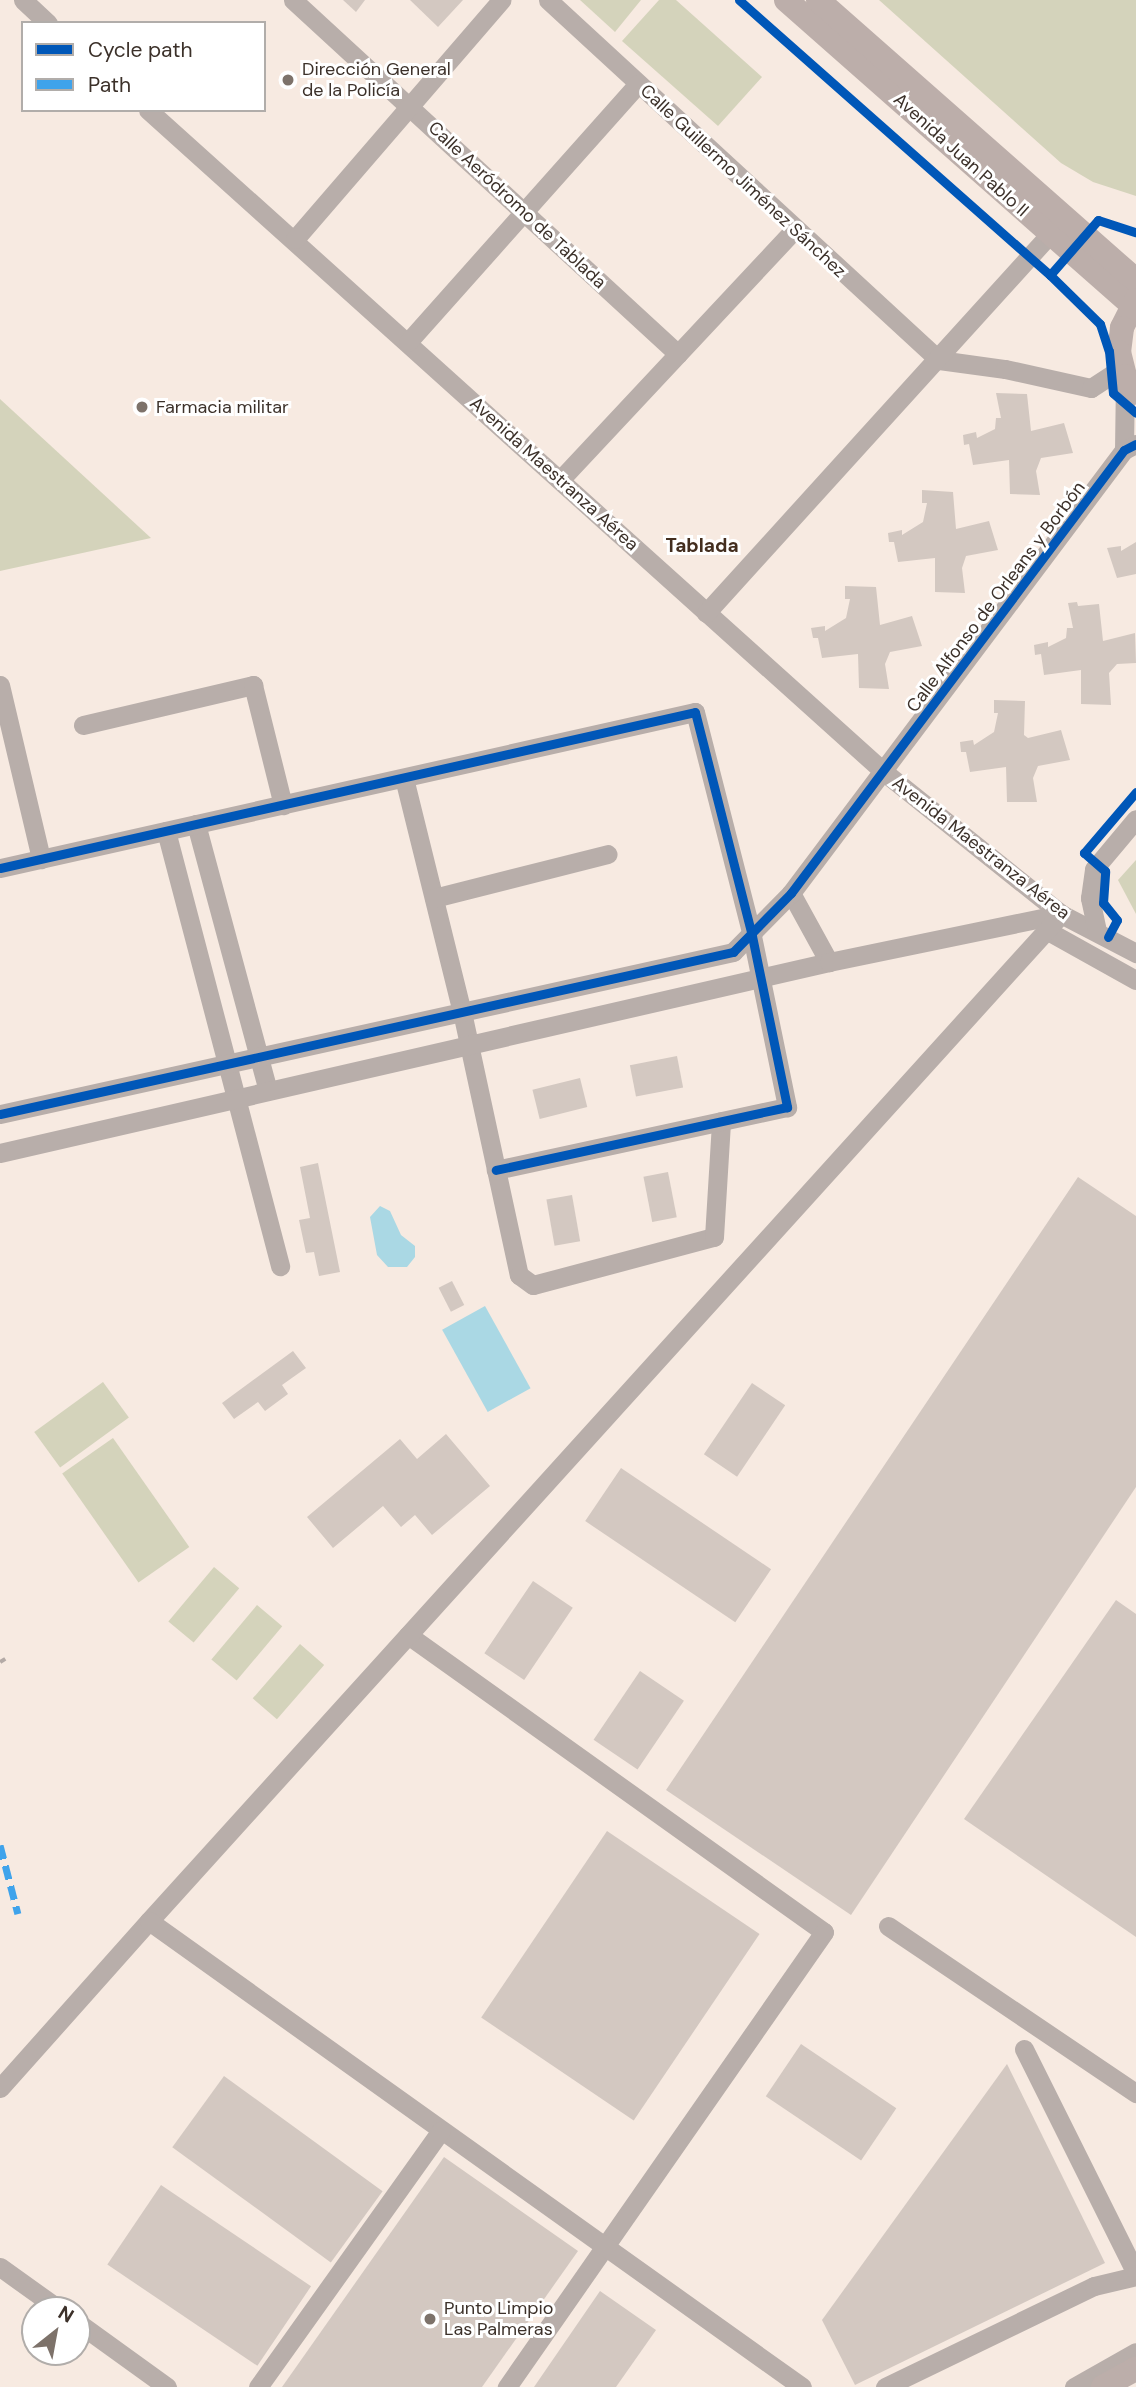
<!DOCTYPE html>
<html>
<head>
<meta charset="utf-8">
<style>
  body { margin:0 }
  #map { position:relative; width:1136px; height:2387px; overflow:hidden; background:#f7eae1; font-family:"DM Sans",sans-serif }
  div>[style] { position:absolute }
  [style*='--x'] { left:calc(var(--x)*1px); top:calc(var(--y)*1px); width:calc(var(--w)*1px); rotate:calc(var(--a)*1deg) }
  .green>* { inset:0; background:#d4d3bb; transform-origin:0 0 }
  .water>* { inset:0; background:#aad8e4; transform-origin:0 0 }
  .building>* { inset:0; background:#d3c8c1; transform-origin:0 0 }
  .path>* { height:3.5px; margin-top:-1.75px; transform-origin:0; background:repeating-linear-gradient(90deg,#b4aaa6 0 7px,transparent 0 10.5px) }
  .minor>* { height:19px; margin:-9.5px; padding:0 9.5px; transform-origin:9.5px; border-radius:9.5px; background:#b8aeaa }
  .major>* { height:24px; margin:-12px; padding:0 12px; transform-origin:12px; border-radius:12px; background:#bcaeaa }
  .quiet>* { height:7px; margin-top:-3.5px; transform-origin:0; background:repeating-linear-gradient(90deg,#3fa3eb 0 14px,transparent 0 21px) }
  .cycleway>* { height:9px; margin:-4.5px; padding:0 4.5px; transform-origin:4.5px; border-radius:4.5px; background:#0057b8 }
  .dots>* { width:19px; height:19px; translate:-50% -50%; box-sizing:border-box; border:4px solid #fff; border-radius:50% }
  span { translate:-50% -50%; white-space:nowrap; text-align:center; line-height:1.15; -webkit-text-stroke:6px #fff; paint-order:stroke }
  .poi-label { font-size:18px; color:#3c312a }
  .left { translate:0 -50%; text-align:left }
  .street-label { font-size:18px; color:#3c312a }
  .neighbourhood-label { font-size:19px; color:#432e1f; font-weight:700 }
  .legend { position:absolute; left:21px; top:21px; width:245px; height:91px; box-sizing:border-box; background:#fff; border:2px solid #b1adaa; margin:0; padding:9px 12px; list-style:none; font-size:21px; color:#3c312a }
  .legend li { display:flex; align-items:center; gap:14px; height:35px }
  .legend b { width:35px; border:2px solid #b1adaa }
  .north { position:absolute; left:21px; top:2296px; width:70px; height:70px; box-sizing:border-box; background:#fff; border:2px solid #b1adaa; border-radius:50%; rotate:31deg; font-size:19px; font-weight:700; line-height:28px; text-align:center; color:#3c312a }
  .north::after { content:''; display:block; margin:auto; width:24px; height:32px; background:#7d726a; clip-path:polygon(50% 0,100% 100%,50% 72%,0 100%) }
</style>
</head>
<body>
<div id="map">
  <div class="green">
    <div style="clip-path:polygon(580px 0,641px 0,615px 32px)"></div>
    <div style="clip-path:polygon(659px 0,676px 0,762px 77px,718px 126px,622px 41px)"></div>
    <div style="clip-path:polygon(879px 0,1136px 0,1136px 196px,1093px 182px,1061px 163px)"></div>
    <div style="clip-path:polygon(0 399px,151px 538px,0 571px)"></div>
    <div style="clip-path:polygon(1136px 860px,1136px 914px,1118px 880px)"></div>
    <div style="left:103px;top:1382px;width:44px;height:85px;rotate:54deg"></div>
    <div style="left:113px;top:1438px;width:133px;height:62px;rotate:55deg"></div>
    <div style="left:214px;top:1567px;width:33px;height:71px;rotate:40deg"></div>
    <div style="left:257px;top:1605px;width:33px;height:71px;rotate:40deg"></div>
    <div style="left:300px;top:1644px;width:32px;height:72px;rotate:41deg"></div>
  </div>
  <div class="water">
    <div style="clip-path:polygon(380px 1206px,390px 1211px,401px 1235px,415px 1246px,415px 1257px,407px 1267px,388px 1267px,377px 1255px,370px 1217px)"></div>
    <div style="left:485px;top:1306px;width:94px;height:49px;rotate:61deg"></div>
  </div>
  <div class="building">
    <div style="clip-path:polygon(343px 0,365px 0,356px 12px)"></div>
    <div style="clip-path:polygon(410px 0,463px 0,438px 27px)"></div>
    <div style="clip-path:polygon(996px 393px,1027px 394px,1031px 431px,1064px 423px,1073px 453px,1041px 458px,1036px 471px,1040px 495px,1010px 494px,1009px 460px,973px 465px,969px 444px,964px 445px,963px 435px,976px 432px,977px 438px,995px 429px,996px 418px,1001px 418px)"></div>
    <div style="clip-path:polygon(922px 490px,953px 492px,956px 529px,989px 521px,998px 550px,966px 556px,962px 568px,965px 593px,935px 592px,935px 558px,898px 562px,894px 542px,889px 542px,888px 533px,902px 530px,902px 535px,923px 522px,927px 503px,922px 503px)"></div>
    <div style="clip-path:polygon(1136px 542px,1136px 574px,1117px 578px,1107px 548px,1121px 546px,1121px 551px)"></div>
    <div style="clip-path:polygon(845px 586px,876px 587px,880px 625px,912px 616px,922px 646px,890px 652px,885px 664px,889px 689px,859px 688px,858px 654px,822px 658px,818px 638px,813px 638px,811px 628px,825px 626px,825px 631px,846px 618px,850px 599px,845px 599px)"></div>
    <div style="clip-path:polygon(1077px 602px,1078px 606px,1099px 604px,1103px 641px,1135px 633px,1136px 663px,1117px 664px,1109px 673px,1111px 705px,1081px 704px,1081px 670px,1044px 675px,1041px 654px,1035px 655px,1034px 645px,1048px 642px,1048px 647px,1066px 638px,1067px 628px,1073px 628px,1068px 603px)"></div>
    <div style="clip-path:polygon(994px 700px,1025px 701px,1024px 735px,1028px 738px,1061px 730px,1070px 760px,1038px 766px,1033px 778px,1037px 802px,1007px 802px,1006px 767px,970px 772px,966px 752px,961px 752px,960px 742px,973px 740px,974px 745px,994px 732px,998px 713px,994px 713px)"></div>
    <div style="left:677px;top:1056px;width:32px;height:48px;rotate:79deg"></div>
    <div style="left:580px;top:1078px;width:30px;height:49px;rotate:76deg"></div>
    <div style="clip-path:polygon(318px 1163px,340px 1272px,319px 1276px,314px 1252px,306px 1253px,299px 1220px,310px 1218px,300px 1167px)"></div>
    <div style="left:668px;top:1172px;width:46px;height:25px;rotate:79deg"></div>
    <div style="clip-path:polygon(1078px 1177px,1136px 1216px,1136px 1487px,851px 1915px,666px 1790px)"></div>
    <div style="left:572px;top:1195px;width:47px;height:26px;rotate:80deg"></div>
    <div style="left:452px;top:1281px;width:27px;height:15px;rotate:63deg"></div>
    <div style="clip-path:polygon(293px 1351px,306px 1368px,282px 1385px,288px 1394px,265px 1411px,258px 1402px,234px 1419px,222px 1403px)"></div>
    <div style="left:752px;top:1383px;width:40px;height:86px;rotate:34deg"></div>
    <div style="clip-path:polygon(446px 1434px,490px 1486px,432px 1535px,415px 1515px,401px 1527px,383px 1506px,333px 1548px,307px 1517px,400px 1439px,417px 1459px)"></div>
    <div style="left:621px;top:1468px;width:181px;height:64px;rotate:34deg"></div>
    <div style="left:533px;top:1581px;width:48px;height:87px;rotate:34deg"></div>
    <div style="clip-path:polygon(1116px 1600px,1136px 1614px,1136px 1937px,964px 1819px)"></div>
    <div style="left:640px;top:1671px;width:53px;height:83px;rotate:34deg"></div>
    <div style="left:607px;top:1831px;width:184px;height:225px;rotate:34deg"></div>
    <div style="left:801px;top:2044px;width:115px;height:63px;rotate:34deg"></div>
    <div style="clip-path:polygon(1007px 2064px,1105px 2263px,855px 2385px,822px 2320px)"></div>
    <div style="left:224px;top:2076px;width:196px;height:88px;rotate:36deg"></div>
    <div style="clip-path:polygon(444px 2157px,578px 2251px,482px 2387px,282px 2387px)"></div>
    <div style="left:161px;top:2185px;width:181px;height:96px;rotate:34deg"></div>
    <div style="clip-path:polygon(600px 2291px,656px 2330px,616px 2387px,534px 2387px)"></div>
  </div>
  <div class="path">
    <div style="--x:0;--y:1662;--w:6;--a:-31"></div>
  </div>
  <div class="minor">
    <div style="--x:23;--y:0;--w:34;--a:43"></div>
    <div style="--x:293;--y:0;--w:523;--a:42.6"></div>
    <div style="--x:548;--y:0;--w:531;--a:42.64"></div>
    <div style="--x:148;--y:110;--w:990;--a:41.97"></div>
    <div style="--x:884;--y:772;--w:227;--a:38.7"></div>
    <div style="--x:1061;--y:914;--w:85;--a:27.5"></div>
    <div style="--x:295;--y:239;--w:316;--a:-49.2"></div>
    <div style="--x:408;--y:342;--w:346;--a:-48.3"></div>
    <div style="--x:939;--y:360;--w:67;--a:7.8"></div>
    <div style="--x:1005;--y:369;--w:88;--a:12.5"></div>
    <div style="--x:1091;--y:388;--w:38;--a:-33"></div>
    <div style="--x:1124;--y:450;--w:74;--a:-89.2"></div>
    <div style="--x:560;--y:480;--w:342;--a:-46.9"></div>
    <div style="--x:706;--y:613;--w:512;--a:-47.77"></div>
    <div style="--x:0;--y:685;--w:179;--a:76.7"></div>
    <div style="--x:83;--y:725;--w:175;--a:-13.2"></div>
    <div style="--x:253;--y:685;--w:124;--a:76"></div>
    <div style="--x:404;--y:778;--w:241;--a:76.1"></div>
    <div style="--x:462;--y:1012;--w:269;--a:77.8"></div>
    <div style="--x:519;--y:1275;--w:17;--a:36"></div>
    <div style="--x:533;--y:1285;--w:187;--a:-14.9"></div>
    <div style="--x:714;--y:1237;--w:116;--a:-86.5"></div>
    <div style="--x:196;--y:824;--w:276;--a:74.9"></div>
    <div style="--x:166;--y:831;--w:450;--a:75.3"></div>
    <div style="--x:0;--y:868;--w:712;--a:-12.65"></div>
    <div style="--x:695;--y:712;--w:231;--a:75.7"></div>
    <div style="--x:752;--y:936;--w:175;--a:78.4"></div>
    <div style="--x:787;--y:1107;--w:298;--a:167.8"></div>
    <div style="--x:791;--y:893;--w:79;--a:61.2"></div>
    <div style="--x:434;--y:898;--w:179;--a:-14.2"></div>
    <div style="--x:1046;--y:930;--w:103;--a:29.1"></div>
    <div style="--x:1097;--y:931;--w:34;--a:-102"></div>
    <div style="--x:1090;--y:898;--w:29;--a:-82"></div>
    <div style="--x:1094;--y:869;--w:65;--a:-50"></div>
    <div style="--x:0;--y:1114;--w:751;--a:-12.46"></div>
    <div style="--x:733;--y:952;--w:83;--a:-45.5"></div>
    <div style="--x:791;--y:893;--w:554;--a:-53.07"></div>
    <div style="--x:1124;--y:450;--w:13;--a:-27"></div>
    <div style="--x:0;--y:1153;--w:851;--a:-12.97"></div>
    <div style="--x:829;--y:962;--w:237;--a:-11.7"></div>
    <div style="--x:408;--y:1635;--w:511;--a:35.52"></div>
    <div style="--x:824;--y:1932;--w:555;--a:124.87"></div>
    <div style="--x:149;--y:1921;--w:1359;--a:-47.83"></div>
    <div style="--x:888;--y:1926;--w:299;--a:34"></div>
    <div style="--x:1024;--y:2049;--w:251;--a:63.5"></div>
    <div style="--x:0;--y:2088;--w:224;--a:-48.3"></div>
    <div style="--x:149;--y:1921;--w:802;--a:35.51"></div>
    <div style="--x:0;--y:2267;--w:74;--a:35.6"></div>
    <div style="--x:77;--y:2322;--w:111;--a:35.8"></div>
    <div style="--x:258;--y:2387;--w:315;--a:-54.5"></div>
    <div style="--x:885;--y:2387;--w:232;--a:-25.8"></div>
    <div style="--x:1094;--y:2286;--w:43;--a:-13.4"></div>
    <div style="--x:1074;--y:2387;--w:71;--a:-29.4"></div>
  </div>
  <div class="major">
    <div style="--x:786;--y:0;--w:467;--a:41.4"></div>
    <div style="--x:818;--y:0;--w:424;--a:41.4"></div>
    <div style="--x:1136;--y:300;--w:31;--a:117"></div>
    <div style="--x:1122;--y:328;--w:24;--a:97"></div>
    <div style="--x:1119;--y:352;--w:25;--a:76"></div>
    <div style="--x:1125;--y:376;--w:20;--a:57"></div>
    <div style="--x:1103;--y:2387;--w:38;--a:-29"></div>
  </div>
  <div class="quiet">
    <div style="--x:0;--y:1845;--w:71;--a:75.4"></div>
  </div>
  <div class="cycleway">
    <div style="--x:739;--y:0;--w:415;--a:41.5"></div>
    <div style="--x:1050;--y:275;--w:73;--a:-48.9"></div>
    <div style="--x:1098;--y:220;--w:40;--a:18"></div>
    <div style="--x:1050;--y:275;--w:70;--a:44.4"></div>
    <div style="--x:1100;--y:324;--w:28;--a:72"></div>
    <div style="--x:1109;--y:351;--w:42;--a:84.6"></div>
    <div style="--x:1113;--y:393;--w:30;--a:41"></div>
    <div style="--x:0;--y:868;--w:712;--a:-12.65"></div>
    <div style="--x:695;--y:712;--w:231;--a:75.7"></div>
    <div style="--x:752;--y:936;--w:175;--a:78.4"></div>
    <div style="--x:787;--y:1107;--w:298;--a:167.8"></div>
    <div style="--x:1108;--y:937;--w:19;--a:-62"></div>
    <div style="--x:1117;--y:920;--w:22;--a:-129"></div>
    <div style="--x:1103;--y:903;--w:32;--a:-86"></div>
    <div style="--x:1105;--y:871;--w:28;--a:-139"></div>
    <div style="--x:1084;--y:853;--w:80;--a:-49.6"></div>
    <div style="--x:0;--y:1114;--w:751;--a:-12.46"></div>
    <div style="--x:733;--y:952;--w:83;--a:-45.5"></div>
    <div style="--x:791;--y:893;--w:554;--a:-53.07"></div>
    <div style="--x:1124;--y:450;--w:13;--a:-27"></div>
  </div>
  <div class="dots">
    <div style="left:288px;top:80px;background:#7d726a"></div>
    <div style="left:142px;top:407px;background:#7d726a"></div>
    <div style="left:430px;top:2319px;background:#7d726a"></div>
  </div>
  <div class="poi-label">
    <span class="left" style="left:302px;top:80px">Dirección General<br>de la Policía</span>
    <span class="left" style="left:156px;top:407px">Farmacia militar</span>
    <span class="left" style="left:444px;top:2319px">Punto Limpio<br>Las Palmeras</span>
  </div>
  <div class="street-label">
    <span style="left:961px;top:155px;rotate:42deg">Avenida Juan Pablo II</span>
    <span style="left:743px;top:181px;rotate:43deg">Calle Guillermo Jiménez Sánchez</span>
    <span style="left:517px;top:205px;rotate:43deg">Calle Aeródromo de Tablada</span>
    <span style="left:554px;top:474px;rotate:42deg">Avenida Maestranza Aérea</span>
    <span style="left:996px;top:597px;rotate:-53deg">Calle Alfonso de Orleans y Borbón</span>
    <span style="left:981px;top:848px;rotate:38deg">Avenida Maestranza Aérea</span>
  </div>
  <div class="neighbourhood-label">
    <span style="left:702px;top:546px">Tablada</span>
  </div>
  <ul class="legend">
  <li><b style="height:9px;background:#0057b8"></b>Cycle path</li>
  <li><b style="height:9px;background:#3fa3eb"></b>Path</li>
  </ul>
  <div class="north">N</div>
</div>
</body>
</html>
